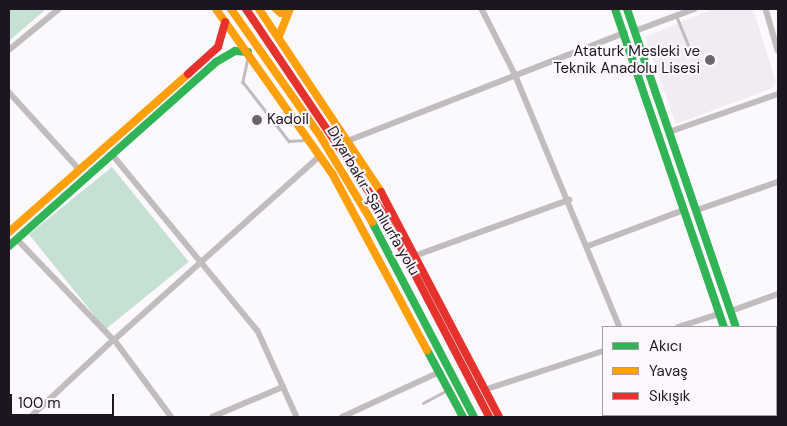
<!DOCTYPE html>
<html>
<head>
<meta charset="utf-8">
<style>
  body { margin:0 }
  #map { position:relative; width:787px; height:426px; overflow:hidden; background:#fbf9fd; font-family:"DM Sans",sans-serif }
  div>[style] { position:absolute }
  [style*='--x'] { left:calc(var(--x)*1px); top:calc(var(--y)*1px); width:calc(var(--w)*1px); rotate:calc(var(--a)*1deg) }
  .built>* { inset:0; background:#f1ebf4 }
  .forest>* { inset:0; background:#c6e1d3; transform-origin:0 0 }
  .lane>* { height:2.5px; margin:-1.25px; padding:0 1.25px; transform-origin:1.25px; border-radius:1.25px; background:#c3bcbe }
  .street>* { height:5.5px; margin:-2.75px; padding:0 2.75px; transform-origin:2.75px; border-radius:2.75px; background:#c3bcbe }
  .fast>* { height:8px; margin:-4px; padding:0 4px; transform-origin:4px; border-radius:4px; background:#30b455 }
  .slow>* { height:8px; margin:-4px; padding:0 4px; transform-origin:4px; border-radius:4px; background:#ff9f0a }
  .jam>* { height:8px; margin:-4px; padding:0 4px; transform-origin:4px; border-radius:4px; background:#e5322d }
  .dots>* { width:14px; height:14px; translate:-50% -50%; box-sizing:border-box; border:2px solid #fcf8fe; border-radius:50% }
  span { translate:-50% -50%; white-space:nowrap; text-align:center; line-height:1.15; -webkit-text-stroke:4px #fcf8fe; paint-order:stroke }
  .poi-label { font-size:15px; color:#1d151f }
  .right { translate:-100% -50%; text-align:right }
  .left { translate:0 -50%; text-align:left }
  .street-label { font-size:15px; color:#1d151f }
  .frame { position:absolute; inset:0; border:10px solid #1d151f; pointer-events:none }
  .legend { position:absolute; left:602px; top:326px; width:175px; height:90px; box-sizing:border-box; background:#fcf8fe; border:1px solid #a39da5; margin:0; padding:6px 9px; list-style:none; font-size:15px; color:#1d151f }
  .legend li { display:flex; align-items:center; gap:10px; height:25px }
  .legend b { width:25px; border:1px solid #a39da5 }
  .scale { position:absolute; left:10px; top:394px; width:104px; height:22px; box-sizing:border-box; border:2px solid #1d151f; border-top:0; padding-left:6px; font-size:15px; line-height:18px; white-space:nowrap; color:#1d151f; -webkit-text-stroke:4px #fcf8fe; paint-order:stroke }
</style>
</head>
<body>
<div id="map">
  <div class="built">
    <div style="clip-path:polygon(712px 9px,753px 9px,776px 82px,773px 88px,676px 124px,645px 37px)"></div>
  </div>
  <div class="forest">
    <div style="clip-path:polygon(9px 9px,46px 9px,9px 41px)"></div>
    <div style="left:112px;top:167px;width:122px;height:107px;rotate:51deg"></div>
  </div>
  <div class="lane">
    <div style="--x:677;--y:17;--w:38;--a:68"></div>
    <div style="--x:248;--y:58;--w:25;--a:102"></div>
    <div style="--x:243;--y:82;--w:75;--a:52.1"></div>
    <div style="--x:289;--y:141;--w:15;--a:-4"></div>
    <div style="--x:423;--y:403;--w:26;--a:-28"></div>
  </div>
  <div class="street">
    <div style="--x:482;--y:9;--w:73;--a:63.1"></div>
    <div style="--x:515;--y:74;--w:274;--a:67.5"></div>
    <div style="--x:766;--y:9;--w:43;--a:73.7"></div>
    <div style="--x:635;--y:31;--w:63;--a:-20.4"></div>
    <div style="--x:9;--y:50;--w:65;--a:-39.4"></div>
    <div style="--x:9;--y:92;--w:104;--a:47.7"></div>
    <div style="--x:669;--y:132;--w:115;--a:-19.2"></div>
    <div style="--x:350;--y:140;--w:295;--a:-21.3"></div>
    <div style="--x:112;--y:154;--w:229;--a:50.5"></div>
    <div style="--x:258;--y:331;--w:94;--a:65.6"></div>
    <div style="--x:697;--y:210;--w:86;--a:-19.1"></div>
    <div style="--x:17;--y:239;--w:140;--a:46.2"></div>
    <div style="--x:114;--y:340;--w:113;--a:137.1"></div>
    <div style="--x:588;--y:246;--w:103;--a:-20.6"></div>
    <div style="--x:417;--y:255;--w:162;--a:-19.9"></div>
    <div style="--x:731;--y:311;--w:50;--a:-19.9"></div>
    <div style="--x:678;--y:327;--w:43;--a:-17.6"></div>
    <div style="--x:484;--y:390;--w:125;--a:-18.1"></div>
    <div style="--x:654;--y:415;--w:2;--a:63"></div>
    <div style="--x:171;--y:417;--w:96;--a:-126.5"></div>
    <div style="--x:114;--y:340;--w:276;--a:-41.8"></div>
    <div style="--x:212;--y:417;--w:77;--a:-22.9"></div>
    <div style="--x:342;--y:417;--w:108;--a:-24.7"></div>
  </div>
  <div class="fast">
    <div style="--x:615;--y:9;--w:336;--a:71.1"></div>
    <div style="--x:627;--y:9;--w:336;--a:71.1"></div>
    <div style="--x:372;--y:222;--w:220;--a:62.4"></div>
    <div style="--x:9;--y:246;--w:277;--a:-41.6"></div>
    <div style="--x:216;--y:62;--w:22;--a:-30"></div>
    <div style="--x:235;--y:51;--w:13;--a:4"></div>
    <div style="--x:427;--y:350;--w:76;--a:61.8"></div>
    <div style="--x:752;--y:415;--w:2;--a:63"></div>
    <div style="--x:765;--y:415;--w:2;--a:63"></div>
  </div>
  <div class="slow">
    <div style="--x:216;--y:9;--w:203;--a:54.8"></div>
    <div style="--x:333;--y:175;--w:199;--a:61.8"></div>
    <div style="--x:231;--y:9;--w:153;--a:54.9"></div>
    <div style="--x:319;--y:134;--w:103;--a:58.9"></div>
    <div style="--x:259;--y:9;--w:220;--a:56.3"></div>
    <div style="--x:276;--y:9;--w:6;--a:39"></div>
    <div style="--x:281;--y:13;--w:8;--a:-30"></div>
    <div style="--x:279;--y:36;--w:29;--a:-68"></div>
    <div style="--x:9;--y:232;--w:239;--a:-41.4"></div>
  </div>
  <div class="jam">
    <div style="--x:246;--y:9;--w:246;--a:56.1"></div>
    <div style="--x:383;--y:213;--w:230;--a:62.5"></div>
    <div style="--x:188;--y:74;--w:40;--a:-42"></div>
    <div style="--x:218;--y:47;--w:26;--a:-74"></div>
    <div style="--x:381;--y:192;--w:254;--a:62.3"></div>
  </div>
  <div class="dots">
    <div style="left:710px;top:60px;background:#6b656d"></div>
    <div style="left:257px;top:120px;background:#6b656d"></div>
  </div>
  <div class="poi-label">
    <span class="right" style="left:700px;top:60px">Ataturk Mesleki ve<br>Teknik Anadolu Lisesi</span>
    <span class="left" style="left:267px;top:120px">Kadoil</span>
  </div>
  <div class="street-label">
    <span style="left:373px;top:201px;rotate:60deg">Diyarbakır-Şanlıurfa yolu</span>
  </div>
  <div class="frame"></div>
  <ul class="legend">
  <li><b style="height:6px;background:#30b455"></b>Akıcı</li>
  <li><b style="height:6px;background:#ff9f0a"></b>Yavaş</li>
  <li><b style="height:6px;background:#e5322d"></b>Sıkışık</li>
  </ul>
  <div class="scale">100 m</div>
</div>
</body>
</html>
